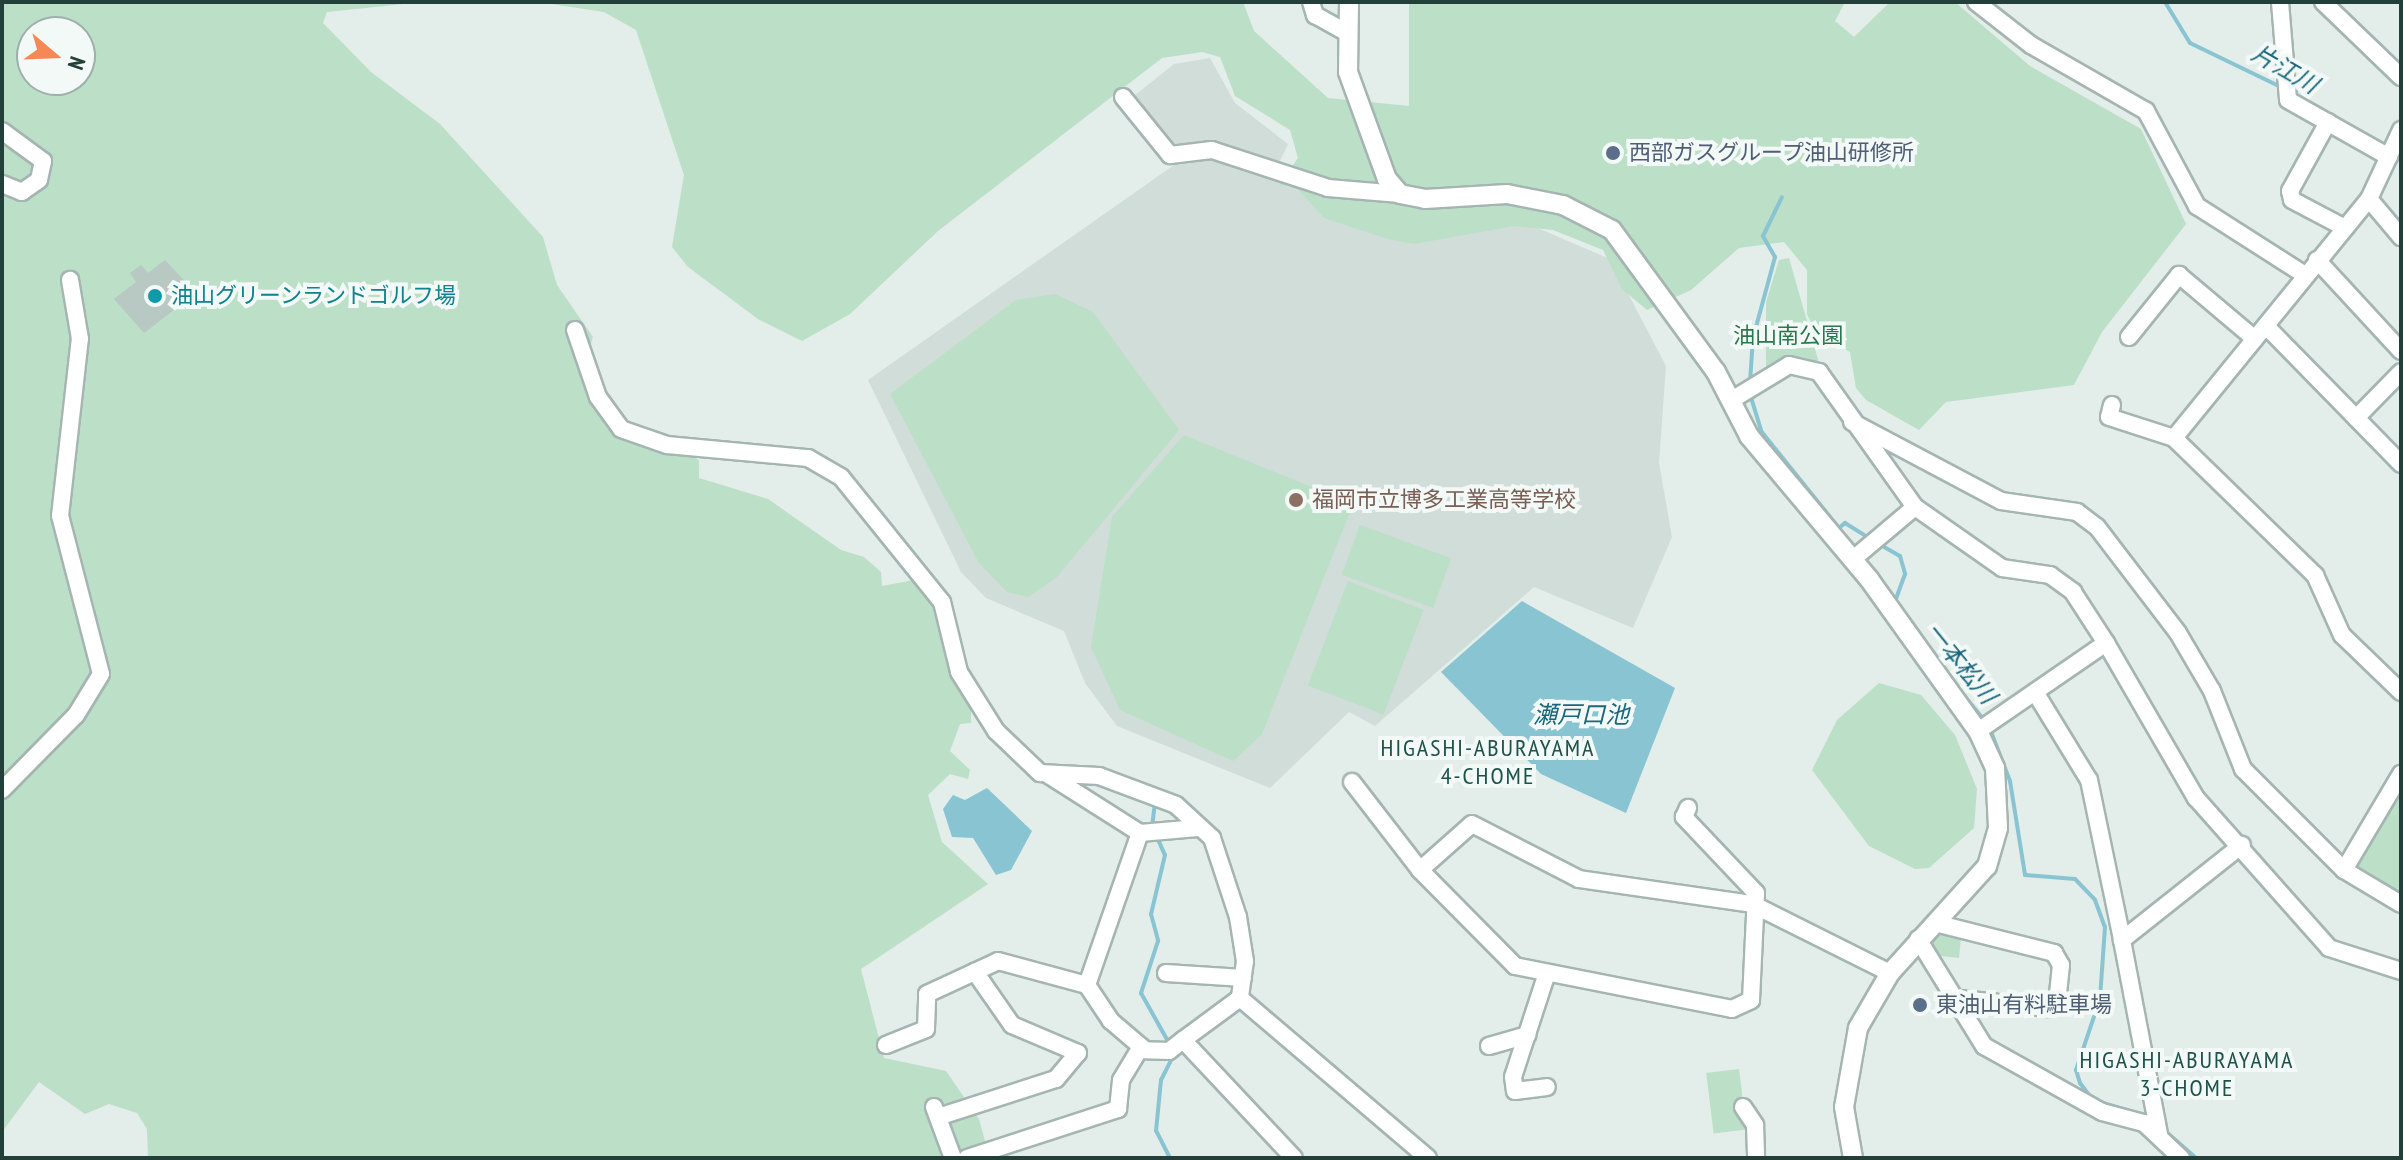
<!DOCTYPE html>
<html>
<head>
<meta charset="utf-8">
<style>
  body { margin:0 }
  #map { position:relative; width:2403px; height:1160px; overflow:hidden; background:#e3ede9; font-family:"PT Sans Narrow","Noto Sans JP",sans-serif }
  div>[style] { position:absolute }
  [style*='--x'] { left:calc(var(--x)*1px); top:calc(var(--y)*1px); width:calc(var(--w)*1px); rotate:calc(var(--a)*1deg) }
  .built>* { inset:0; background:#d1ddd8 }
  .green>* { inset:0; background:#bbdfc7; transform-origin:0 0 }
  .water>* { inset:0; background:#89c4d3 }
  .stream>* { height:4px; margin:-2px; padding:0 2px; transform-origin:2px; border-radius:2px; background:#89c4d3 }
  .building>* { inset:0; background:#b8c8c2 }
  .roads { filter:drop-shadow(2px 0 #a5b5b1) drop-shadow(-2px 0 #a5b5b1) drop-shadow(0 2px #a5b5b1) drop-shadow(0 -2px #a5b5b1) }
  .minor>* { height:16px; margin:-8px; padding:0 8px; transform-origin:8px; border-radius:8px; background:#fff }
  .tertiary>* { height:18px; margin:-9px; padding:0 9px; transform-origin:9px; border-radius:9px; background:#fff }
  .dots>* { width:22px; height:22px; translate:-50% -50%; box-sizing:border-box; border:4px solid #f3f9f7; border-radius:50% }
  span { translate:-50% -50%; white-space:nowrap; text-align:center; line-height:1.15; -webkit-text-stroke:8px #f3f9f7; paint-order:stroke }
  .service-label { font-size:22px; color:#4e5e75 }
  .left { translate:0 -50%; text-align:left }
  .culture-label { font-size:22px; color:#0d838f }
  .park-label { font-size:22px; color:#2b774d }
  .education-label { font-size:22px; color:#785e54 }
  .water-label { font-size:24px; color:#1a677d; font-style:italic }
  .neighbourhood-label { font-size:24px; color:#1d5248; letter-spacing:2px }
  .frame { position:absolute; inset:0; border:4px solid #223f39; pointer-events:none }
  .north { position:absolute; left:16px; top:16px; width:80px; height:80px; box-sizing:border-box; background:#f3f9f7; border:2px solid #9fafab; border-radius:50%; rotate:109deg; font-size:22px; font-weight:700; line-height:32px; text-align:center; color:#223f39 }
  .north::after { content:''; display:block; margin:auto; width:28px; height:36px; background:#f68858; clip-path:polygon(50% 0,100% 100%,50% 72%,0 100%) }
</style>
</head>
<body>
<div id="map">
  <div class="built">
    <div style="clip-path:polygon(1210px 58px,1235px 103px,1288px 144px,1279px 163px,1213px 146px,1171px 153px,1144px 124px,1134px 96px,1174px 64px)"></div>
    <div style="clip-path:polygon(1219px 159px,1505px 214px,1610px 259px,1666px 366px,1659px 463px,1672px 537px,1633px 628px,1534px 587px,1375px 726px,1349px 712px,1270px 788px,1117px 726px,1085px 683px,1064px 631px,986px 598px,961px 572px,868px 380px,1174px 165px)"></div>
  </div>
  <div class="green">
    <div style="clip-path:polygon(evenodd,2px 2px,423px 2px,327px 12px,323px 23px,371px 72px,440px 124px,543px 237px,557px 285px,593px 337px,585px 364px,620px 421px,680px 441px,699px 461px,699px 478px,768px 499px,841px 550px,864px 557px,881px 572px,882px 586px,914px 580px,934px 600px,971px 708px,971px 723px,960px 724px,950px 751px,970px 770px,968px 779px,950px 774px,928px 795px,942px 842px,988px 884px,861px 969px,884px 1058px,946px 1071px,979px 1119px,986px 1145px,1002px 1158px,148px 1158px,147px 1129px,137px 1113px,109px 1104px,85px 1114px,39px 1082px,2px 1132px,2px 2px,32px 32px,80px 32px,80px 80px,32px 80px,32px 32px)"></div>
    <div style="clip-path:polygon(538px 2px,1243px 2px,1254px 31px,1328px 98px,1409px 106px,1409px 2px,1845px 2px,1835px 21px,1854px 37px,1890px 2px,1955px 2px,2030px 66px,2141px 129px,2186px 224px,2102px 332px,2074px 385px,1946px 402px,1919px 430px,1866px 400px,1856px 388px,1850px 352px,1816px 333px,1807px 314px,1807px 270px,1784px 242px,1739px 248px,1691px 290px,1647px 310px,1622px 289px,1603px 250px,1553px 230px,1514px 226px,1414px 244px,1388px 239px,1324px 218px,1295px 186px,1279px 185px,1298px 158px,1290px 130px,1235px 96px,1220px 57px,1202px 52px,1162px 58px,938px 231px,850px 314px,802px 341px,758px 319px,688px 267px,672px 247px,684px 175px,636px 30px,604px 12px)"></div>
    <div style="clip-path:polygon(1789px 258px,1819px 363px,1801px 357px,1766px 368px,1766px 302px,1779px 260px)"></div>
    <div style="clip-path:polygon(1055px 294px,1093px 312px,1179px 430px,1056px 578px,1028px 597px,1007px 592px,979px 563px,890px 394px,1016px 300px)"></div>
    <div style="clip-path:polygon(1184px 435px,1353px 504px,1262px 734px,1233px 761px,1120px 710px,1091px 647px,1112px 517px)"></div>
    <div style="left:1360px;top:525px;width:97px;height:53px;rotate:20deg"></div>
    <div style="left:1348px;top:581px;width:81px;height:112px;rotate:21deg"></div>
    <div style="clip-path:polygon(1879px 683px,1921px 695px,1955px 735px,1977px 789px,1974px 828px,1929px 868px,1915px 869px,1869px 846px,1812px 770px,1837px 720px)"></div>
    <div style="clip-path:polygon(2401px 790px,2401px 898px,2353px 876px,2352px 865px)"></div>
    <div style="clip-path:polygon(1931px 931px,1961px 938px,1959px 958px,1941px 956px,1926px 940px)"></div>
    <div style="left:1739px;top:1069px;width:61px;height:33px;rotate:83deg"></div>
  </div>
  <div class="water">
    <div style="clip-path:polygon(1522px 601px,1675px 688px,1626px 813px,1541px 774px,1441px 672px)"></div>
    <div style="clip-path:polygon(987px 788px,1032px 831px,1011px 870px,996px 875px,973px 838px,952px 837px,943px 809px,953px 795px,965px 800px)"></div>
  </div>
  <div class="stream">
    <div style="--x:2165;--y:2;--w:48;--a:58.6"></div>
    <div style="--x:2190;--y:43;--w:101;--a:25.8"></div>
    <div style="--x:2296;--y:95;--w:99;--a:29.7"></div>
    <div style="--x:1750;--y:382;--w:44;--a:-86.1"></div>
    <div style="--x:1753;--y:338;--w:84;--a:-74.8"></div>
    <div style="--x:1775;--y:257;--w:24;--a:-120"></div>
    <div style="--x:1763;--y:236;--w:43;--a:-64"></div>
    <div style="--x:1750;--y:394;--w:39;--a:73"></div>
    <div style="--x:1761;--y:431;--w:124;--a:51.2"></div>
    <div style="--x:1839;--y:528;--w:8;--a:-40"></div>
    <div style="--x:1845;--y:523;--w:31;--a:32"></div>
    <div style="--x:1879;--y:544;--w:24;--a:30"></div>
    <div style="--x:1900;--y:556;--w:19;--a:74"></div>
    <div style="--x:1905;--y:574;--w:33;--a:110"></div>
    <div style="--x:1955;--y:685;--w:47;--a:50.2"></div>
    <div style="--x:1990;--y:729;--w:56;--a:69"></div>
    <div style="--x:2010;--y:781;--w:95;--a:80.9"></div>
    <div style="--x:2025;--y:875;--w:50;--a:4.6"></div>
    <div style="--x:2075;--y:879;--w:29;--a:46"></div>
    <div style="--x:2095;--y:900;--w:29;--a:70"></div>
    <div style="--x:2105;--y:927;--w:72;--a:94"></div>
    <div style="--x:2100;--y:999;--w:75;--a:108.7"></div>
    <div style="--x:2076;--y:1070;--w:14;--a:73"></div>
    <div style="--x:2080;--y:1083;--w:21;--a:53"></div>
    <div style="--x:2093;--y:1100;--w:45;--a:16.8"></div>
    <div style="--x:1152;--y:827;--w:24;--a:-83"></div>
    <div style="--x:1156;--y:835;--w:22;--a:66"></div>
    <div style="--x:1165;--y:855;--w:61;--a:103.3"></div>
    <div style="--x:1151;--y:914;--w:28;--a:75"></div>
    <div style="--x:1158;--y:941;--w:55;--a:108.1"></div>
    <div style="--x:1141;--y:993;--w:57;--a:60.8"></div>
    <div style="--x:2164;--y:1130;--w:43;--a:41.2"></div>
    <div style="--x:1170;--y:1158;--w:30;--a:-117"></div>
    <div style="--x:1156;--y:1131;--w:51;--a:-84.4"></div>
    <div style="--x:1161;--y:1080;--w:28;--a:-63"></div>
  </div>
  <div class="building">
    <div style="clip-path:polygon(165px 260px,196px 293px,144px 333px,114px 299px,136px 282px,130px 273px,141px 265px,148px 273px)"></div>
  </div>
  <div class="roads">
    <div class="minor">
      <div style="--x:1311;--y:2;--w:14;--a:73"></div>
      <div style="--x:1315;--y:15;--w:33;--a:29"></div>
      <div style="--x:1976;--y:2;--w:70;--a:38"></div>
      <div style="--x:2031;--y:45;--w:133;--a:29.9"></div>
      <div style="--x:2146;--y:111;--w:108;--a:61.8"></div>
      <div style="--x:2197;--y:206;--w:128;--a:32.6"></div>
      <div style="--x:2280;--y:2;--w:98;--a:85.3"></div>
      <div style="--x:2288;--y:100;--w:116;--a:29.4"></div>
      <div style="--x:2323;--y:2;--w:108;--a:43.9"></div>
      <div style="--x:1123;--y:97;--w:75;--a:51"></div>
      <div style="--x:1170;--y:155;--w:42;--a:-6.8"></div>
      <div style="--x:1212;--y:150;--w:122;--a:18.1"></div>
      <div style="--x:1328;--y:188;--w:72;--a:4.8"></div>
      <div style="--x:2328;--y:122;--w:79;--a:118.8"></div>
      <div style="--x:2290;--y:191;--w:9;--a:77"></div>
      <div style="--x:2292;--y:200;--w:60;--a:27.8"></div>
      <div style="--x:2;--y:131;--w:51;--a:36.2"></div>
      <div style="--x:43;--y:161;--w:19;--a:102"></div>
      <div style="--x:39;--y:180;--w:21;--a:145"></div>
      <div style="--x:22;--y:192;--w:22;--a:-158"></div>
      <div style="--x:2369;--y:199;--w:50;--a:49.9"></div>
      <div style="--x:2317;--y:260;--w:124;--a:47.3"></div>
      <div style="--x:2266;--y:326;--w:193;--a:45.6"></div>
      <div style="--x:575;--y:330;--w:71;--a:71.1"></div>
      <div style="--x:598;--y:397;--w:39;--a:54"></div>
      <div style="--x:621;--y:429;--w:49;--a:19.2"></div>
      <div style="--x:667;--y:445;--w:142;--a:5.3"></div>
      <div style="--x:808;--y:458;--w:38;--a:30"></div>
      <div style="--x:841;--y:477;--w:161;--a:51.1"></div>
      <div style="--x:942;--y:602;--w:72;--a:76.3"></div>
      <div style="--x:959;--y:672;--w:70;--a:57.9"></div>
      <div style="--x:996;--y:731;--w:61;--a:43.7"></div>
      <div style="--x:1040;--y:773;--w:59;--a:2.9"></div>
      <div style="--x:1099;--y:776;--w:82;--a:20.6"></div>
      <div style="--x:1176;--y:805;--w:49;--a:42.5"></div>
      <div style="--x:1212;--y:838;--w:83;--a:71.8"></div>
      <div style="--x:1238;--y:917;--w:45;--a:81"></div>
      <div style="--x:1245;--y:961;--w:37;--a:98"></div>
      <div style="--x:1240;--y:998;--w:71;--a:143.6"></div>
      <div style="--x:1183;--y:1040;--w:162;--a:46.8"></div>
      <div style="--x:2129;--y:337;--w:80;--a:-51.1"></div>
      <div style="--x:2179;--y:275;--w:99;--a:40.1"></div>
      <div style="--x:1730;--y:401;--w:69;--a:-31.4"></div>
      <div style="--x:1789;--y:365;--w:31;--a:13"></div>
      <div style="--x:1819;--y:372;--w:166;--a:54.6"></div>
      <div style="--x:1915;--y:507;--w:106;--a:35"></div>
      <div style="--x:2002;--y:568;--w:49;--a:8.3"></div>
      <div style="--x:2050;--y:575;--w:29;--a:36"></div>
      <div style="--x:2073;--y:592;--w:61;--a:57.1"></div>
      <div style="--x:2112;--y:405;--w:12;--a:104"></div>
      <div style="--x:2109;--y:417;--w:68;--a:17.9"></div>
      <div style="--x:2174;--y:438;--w:308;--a:-50.8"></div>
      <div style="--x:2369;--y:199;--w:76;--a:-65.1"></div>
      <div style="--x:2356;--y:418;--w:64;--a:-45.6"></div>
      <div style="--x:1852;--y:422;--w:169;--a:27.9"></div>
      <div style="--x:2001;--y:501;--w:77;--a:8.2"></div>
      <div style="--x:2077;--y:512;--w:25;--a:37"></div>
      <div style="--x:2097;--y:527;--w:133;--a:52.6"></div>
      <div style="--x:2178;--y:633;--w:67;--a:59.6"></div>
      <div style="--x:2212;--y:691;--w:84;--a:68.3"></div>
      <div style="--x:2243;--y:769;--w:143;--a:45"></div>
      <div style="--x:2344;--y:870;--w:112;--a:-59.3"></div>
      <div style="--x:2174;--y:438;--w:197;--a:44.2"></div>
      <div style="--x:2315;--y:575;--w:66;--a:65.8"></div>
      <div style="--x:2342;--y:635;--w:82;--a:44"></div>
      <div style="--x:1852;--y:560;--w:82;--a:-40.1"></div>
      <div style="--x:2035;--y:692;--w:103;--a:58.5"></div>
      <div style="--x:2089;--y:780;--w:163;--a:78.3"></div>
      <div style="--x:1978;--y:731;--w:155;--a:-34.5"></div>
      <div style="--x:2106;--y:643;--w:179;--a:59.9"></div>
      <div style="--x:2196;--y:798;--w:200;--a:48.4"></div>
      <div style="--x:2329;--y:948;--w:76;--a:17.7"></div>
      <div style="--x:1047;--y:774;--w:110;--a:32.4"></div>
      <div style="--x:1352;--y:782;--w:111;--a:52.3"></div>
      <div style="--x:1420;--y:870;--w:135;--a:45.3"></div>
      <div style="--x:1515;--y:966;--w:221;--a:11.2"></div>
      <div style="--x:1732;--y:1009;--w:21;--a:-25"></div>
      <div style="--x:1751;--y:1000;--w:107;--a:-87.3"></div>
      <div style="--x:1756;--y:893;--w:105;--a:-133.5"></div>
      <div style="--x:1684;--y:817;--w:10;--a:-66"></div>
      <div style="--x:2;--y:790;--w:105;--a:-45.4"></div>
      <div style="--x:76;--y:715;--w:48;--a:-58.6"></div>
      <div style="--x:101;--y:674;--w:163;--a:-104.5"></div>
      <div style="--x:60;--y:516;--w:178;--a:-83.6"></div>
      <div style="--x:80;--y:339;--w:60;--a:-99.6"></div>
      <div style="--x:1420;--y:870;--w:69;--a:-41.5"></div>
      <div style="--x:1472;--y:824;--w:120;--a:27.2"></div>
      <div style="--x:1579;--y:879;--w:175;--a:8.2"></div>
      <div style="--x:1752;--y:904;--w:154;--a:26.6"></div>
      <div style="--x:2344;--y:870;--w:66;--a:30.8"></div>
      <div style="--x:1935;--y:923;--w:123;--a:14.1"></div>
      <div style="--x:2054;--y:953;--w:14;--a:60"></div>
      <div style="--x:2061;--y:965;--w:37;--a:96"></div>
      <div style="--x:2057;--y:1002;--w:11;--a:146"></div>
      <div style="--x:2048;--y:1008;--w:98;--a:-174.1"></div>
      <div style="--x:1918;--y:939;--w:126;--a:58.3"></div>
      <div style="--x:1984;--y:1046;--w:135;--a:29.2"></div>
      <div style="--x:2102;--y:1112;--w:43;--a:14.7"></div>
      <div style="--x:2144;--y:1123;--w:51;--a:43.4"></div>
      <div style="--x:1166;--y:973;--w:77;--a:3.7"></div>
      <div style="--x:1547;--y:973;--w:109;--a:108.1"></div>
      <div style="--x:1513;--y:1077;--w:14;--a:82"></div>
      <div style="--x:1515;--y:1091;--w:32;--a:-7"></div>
      <div style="--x:1240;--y:998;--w:247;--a:40.4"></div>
      <div style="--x:1183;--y:1040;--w:18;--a:142"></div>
      <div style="--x:1169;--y:1051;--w:24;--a:-178"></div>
      <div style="--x:1145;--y:1050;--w:45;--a:-139.5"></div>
      <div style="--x:1111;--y:1021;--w:43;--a:-123.7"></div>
      <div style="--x:1087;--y:985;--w:161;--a:-70.8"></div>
      <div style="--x:1140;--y:833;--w:58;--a:-4.9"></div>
      <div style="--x:886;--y:1045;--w:43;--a:-21.8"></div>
      <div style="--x:926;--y:1029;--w:35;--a:-88"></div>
      <div style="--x:927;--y:994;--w:78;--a:-24.9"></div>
      <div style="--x:998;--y:961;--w:92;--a:15.1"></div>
      <div style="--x:1489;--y:1046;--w:40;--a:-16"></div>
      <div style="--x:934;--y:1107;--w:54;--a:69.6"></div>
      <div style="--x:1743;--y:1107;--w:22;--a:56"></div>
      <div style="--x:1755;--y:1125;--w:33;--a:88"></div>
      <div style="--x:938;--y:1117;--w:124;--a:-17.9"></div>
      <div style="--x:1056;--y:1079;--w:34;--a:-50"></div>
      <div style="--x:1078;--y:1053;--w:72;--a:-157"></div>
      <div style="--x:1012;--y:1025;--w:65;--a:-124.9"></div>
      <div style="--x:2159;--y:1134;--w:197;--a:-100.8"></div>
      <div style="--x:2122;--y:940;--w:153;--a:-38.4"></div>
      <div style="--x:967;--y:1158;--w:159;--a:-18"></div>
      <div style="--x:1118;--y:1109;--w:29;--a:-84"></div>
      <div style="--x:1121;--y:1080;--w:39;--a:-59"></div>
    </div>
    <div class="tertiary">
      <div style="--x:1349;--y:2;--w:70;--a:90.8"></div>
      <div style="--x:1348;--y:72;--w:114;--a:70"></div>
      <div style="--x:1387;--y:179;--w:20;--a:49"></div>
      <div style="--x:1400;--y:194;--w:25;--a:11"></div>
      <div style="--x:1425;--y:199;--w:82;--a:-3.5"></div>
      <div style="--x:1507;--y:194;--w:57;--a:11.1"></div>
      <div style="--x:1563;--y:205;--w:55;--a:27"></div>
      <div style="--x:1612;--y:230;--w:176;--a:53.8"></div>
      <div style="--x:1716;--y:372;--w:72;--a:62.7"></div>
      <div style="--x:1749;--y:436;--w:187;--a:50"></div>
      <div style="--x:1869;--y:579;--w:187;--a:54.4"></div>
      <div style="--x:1978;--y:731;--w:41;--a:65.3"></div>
      <div style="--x:1995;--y:768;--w:60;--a:87.1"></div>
      <div style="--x:1998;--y:828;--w:40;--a:106"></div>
      <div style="--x:1987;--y:866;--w:144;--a:132.2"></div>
      <div style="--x:1890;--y:973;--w:64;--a:120.2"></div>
      <div style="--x:1858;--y:1028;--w:80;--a:100"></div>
      <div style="--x:1844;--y:1107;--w:52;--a:80"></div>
    </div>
  </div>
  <div class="dots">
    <div style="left:1613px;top:153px;background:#5c6f8a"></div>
    <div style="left:155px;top:296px;background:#0f9aa8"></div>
    <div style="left:1296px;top:500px;background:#8d6e63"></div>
    <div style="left:1920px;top:1005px;background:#5c6f8a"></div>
  </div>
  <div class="service-label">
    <span class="left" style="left:1629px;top:153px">西部ガスグループ油山研修所</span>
    <span class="left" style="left:1936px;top:1005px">東油山有料駐車場</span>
  </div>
  <div class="culture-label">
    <span class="left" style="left:171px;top:296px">油山グリーンランドゴルフ場</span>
  </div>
  <div class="park-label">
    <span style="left:1788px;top:336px">油山南公園</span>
  </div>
  <div class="education-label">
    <span class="left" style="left:1312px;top:500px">福岡市立博多工業高等学校</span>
  </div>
  <div class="water-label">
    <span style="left:2285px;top:69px;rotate:30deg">片江川</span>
    <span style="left:1961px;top:663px;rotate:51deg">一本松川</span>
    <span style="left:1581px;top:715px">瀬戸口池</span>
  </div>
  <div class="neighbourhood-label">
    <span style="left:1488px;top:762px">HIGASHI-ABURAYAMA<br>4-CHOME</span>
    <span style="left:2187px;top:1074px">HIGASHI-ABURAYAMA<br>3-CHOME</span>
  </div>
  <div class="frame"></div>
  <div class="north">N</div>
</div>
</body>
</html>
